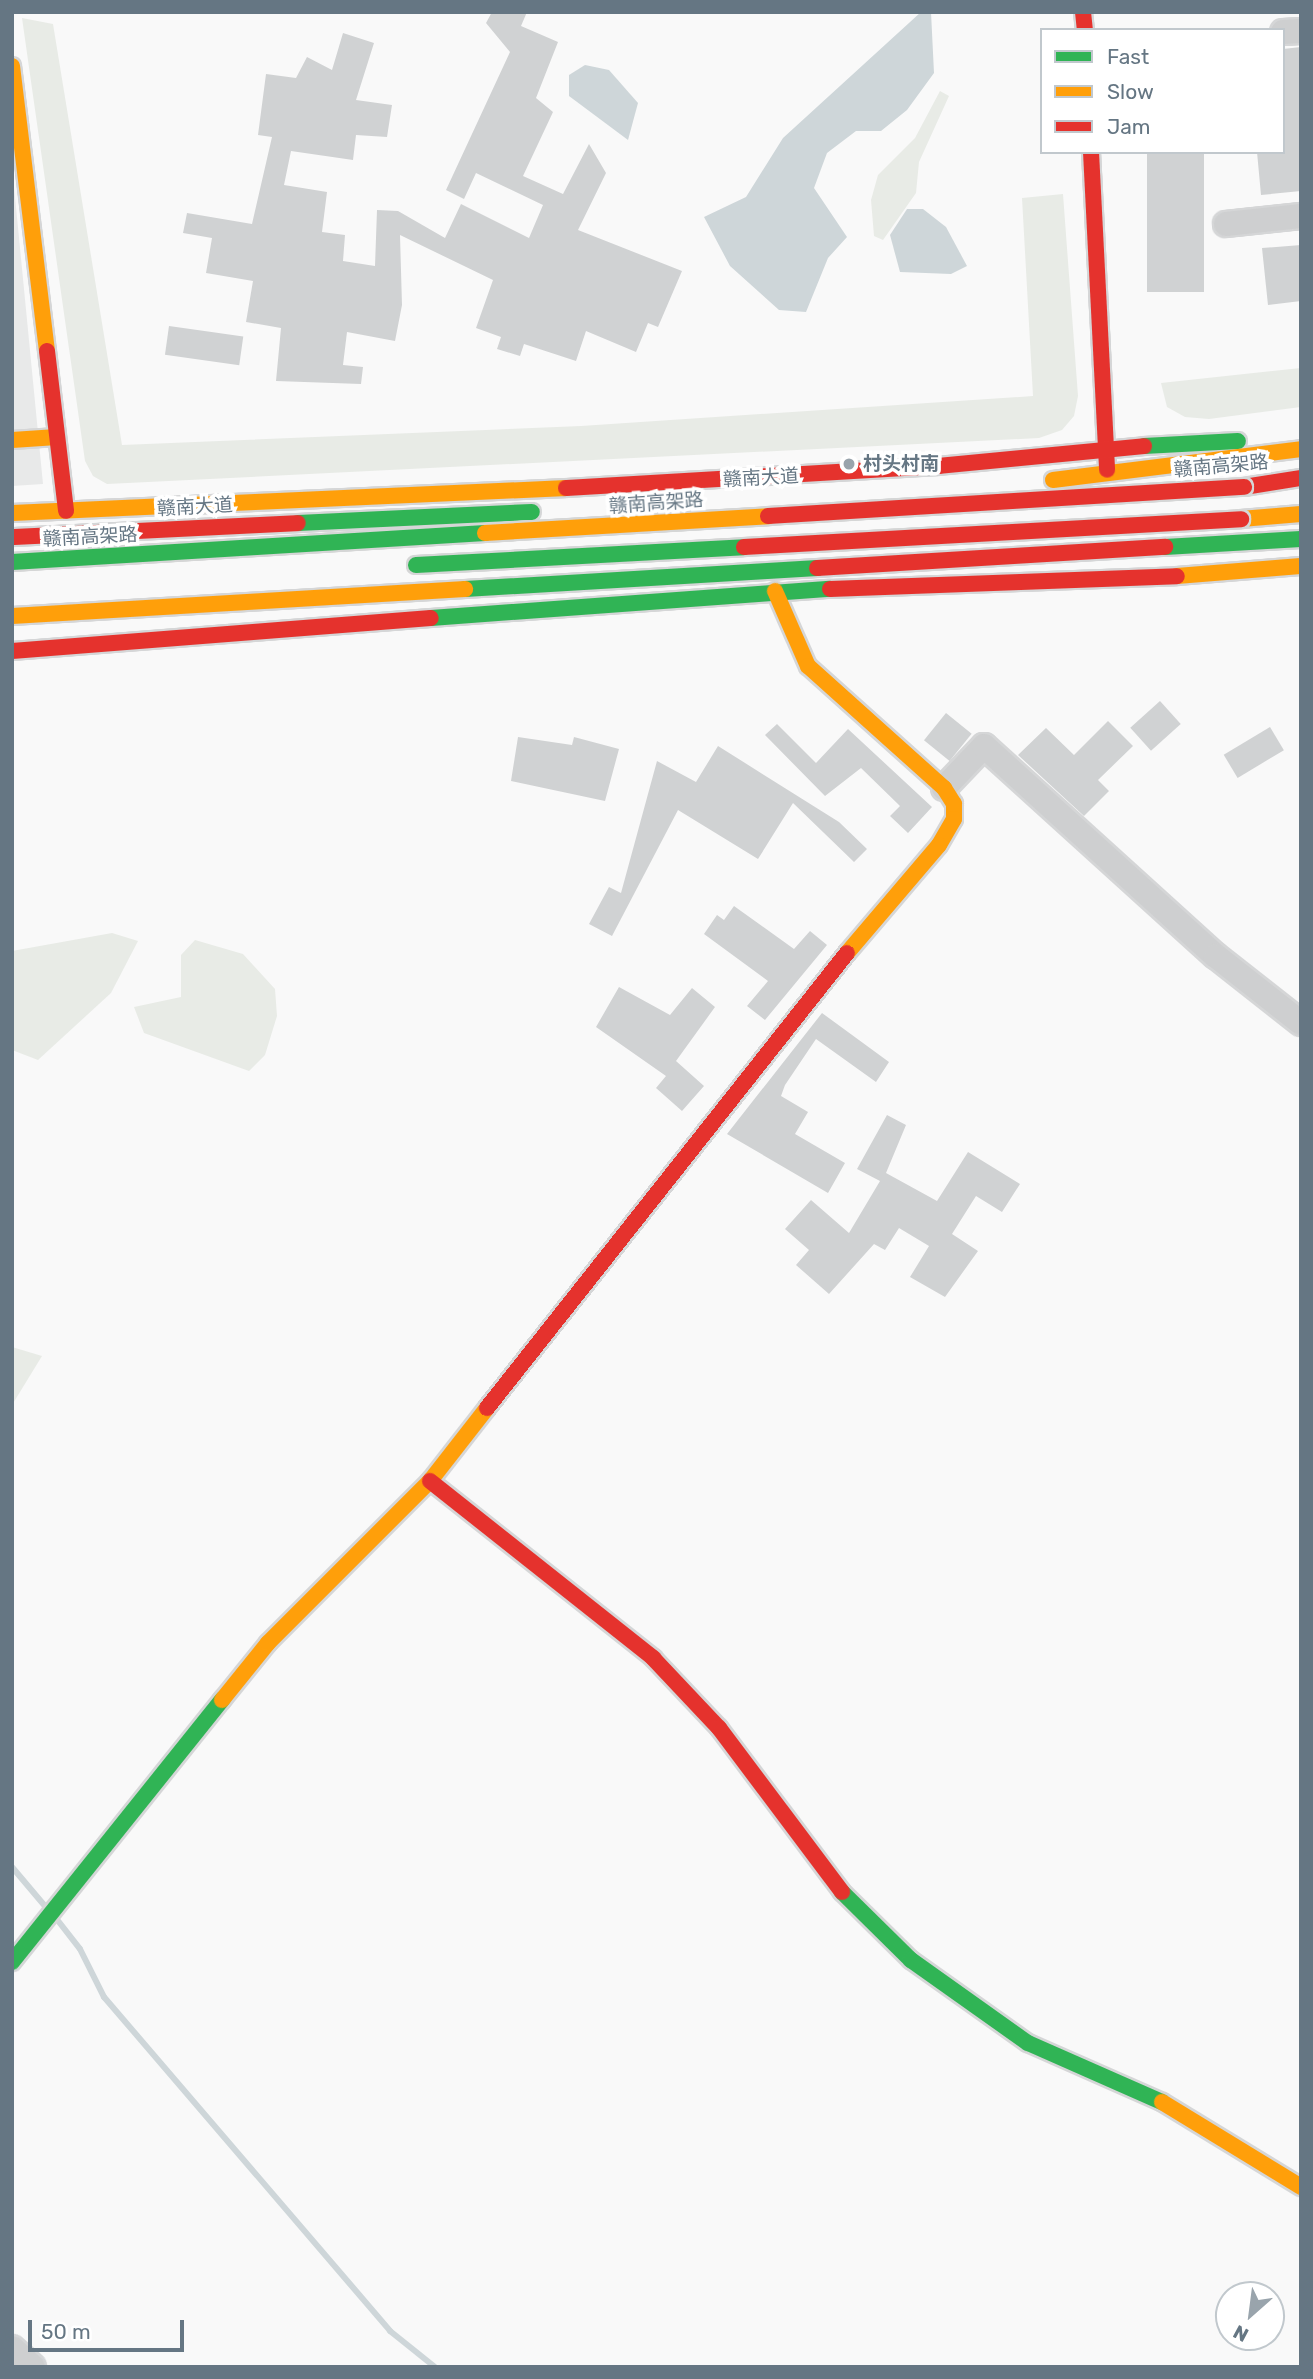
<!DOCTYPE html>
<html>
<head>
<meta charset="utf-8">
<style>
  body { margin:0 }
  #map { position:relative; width:1313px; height:2379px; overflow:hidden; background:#f9f9f9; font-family:Rubik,"Noto Sans SC",sans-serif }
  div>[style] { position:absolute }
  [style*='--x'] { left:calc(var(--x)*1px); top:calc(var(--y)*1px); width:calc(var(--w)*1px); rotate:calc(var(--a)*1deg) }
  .built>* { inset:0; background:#e8e9e9 }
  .green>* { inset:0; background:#e8ebe6 }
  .water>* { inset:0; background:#ced6d9 }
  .stream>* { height:6px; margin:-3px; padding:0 3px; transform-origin:3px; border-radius:3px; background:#ced6d9 }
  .building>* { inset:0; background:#d0d2d3; transform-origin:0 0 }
  .roads { filter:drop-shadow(2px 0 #d5d6d7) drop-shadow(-2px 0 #d5d6d7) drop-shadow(0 2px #d5d6d7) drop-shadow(0 -2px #d5d6d7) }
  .street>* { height:24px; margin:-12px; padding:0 12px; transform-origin:12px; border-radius:12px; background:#cecfd0 }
  .fast>* { height:16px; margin:-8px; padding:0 8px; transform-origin:8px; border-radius:8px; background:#30b455 }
  .slow>* { height:16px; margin:-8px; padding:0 8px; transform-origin:8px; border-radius:8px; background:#ff9f0a }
  .jam>* { height:16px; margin:-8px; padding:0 8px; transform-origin:8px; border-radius:8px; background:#e5322d }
  .bridges { filter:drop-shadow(2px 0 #d5d6d6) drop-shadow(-2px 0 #d5d6d6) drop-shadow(0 2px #d5d6d6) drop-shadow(0 -2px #d5d6d6) }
  .fast-bridge>* { height:16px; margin:-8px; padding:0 8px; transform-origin:8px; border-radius:8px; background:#30b455 }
  .slow-bridge>* { height:16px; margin:-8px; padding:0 8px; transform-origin:8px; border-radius:8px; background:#ff9f0a }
  .jam-bridge>* { height:16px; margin:-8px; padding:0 8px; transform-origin:8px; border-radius:8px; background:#e5322d }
  .dots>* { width:19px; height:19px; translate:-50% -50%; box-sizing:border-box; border:4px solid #fff; border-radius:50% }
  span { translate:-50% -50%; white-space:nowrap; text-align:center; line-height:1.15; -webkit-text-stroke:7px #fff; paint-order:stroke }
  .poi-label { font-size:19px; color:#657683; font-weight:700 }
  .left { translate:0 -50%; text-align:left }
  .street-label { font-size:19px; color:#657683 }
  .frame { position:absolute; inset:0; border:14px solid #657683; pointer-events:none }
  .legend { position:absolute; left:1040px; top:28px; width:245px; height:126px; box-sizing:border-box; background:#fff; border:2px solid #c1c8cd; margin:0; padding:9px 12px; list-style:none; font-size:21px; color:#657683 }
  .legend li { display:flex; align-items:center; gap:14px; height:35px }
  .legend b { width:35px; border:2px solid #c1c8cd }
  .north { position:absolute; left:1215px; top:2281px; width:70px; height:70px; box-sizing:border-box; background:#fff; border:2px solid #c1c8cd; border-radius:50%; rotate:208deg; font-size:19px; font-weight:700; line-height:28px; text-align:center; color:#657683 }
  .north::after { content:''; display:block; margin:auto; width:24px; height:32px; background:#99a4ac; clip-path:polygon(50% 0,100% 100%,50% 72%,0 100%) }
  .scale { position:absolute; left:28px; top:2320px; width:156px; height:32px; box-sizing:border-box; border:4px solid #657683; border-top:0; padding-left:9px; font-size:21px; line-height:24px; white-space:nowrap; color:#657683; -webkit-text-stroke:5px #fff; paint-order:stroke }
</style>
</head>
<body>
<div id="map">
  <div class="built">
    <div style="clip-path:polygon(12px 166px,43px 484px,12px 486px)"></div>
  </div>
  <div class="green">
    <div style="clip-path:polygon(22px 18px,53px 24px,122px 445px,581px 426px,1033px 396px,1022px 198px,1063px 194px,1078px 396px,1074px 416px,1062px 430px,1039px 438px,107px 484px,93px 476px,85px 461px)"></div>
    <div style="clip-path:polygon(940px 91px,949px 96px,919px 162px,916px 193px,883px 240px,874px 236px,871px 200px,878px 175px,915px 138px)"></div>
    <div style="clip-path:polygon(1301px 368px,1301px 407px,1209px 419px,1185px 417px,1167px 407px,1161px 383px)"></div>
    <div style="clip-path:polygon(112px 933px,138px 941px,111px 993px,38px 1060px,12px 1050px,12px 951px)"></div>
    <div style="clip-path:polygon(195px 940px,243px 954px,275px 989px,277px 1016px,265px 1055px,249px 1071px,144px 1033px,134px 1007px,181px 997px,181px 955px)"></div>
    <div style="clip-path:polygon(12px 1347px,42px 1356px,12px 1405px)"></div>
  </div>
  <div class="water">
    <div style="clip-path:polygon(921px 12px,931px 12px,934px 73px,907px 110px,881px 131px,856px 131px,827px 153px,814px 188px,847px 237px,828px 258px,806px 312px,779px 310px,730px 266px,704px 217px,746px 197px,783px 138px)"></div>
    <div style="clip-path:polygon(585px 65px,609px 70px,638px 103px,628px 140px,569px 96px,569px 75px)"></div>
    <div style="clip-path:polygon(907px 209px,923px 209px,946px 227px,967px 266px,951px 274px,900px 272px,890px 235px)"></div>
  </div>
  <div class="stream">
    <div style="--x:12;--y:1867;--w:51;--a:49.8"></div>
    <div style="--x:59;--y:1922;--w:34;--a:52"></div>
    <div style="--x:80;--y:1949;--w:54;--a:63.4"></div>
    <div style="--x:104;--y:1997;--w:440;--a:49.4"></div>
    <div style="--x:390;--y:2331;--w:58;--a:38.7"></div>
  </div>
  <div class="building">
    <div style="clip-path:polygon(492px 12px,527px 12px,521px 26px,558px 42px,536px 98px,553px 112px,523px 176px,563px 194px,589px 144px,606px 173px,578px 230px,682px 271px,658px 327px,648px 323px,636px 352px,586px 331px,576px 361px,524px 344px,520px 356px,497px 349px,501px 337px,476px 328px,493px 280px,400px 235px,402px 305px,395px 341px,347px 332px,343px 365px,363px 367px,361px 384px,276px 381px,281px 328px,246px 322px,253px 281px,206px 273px,212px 238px,183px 233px,187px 213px,252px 224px,272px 137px,258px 135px,266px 74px,296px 78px,307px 57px,332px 70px,343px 33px,374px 43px,356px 100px,392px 105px,387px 137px,356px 135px,353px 160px,291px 151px,284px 185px,327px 192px,322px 232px,345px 235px,343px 261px,375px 266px,377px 210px,398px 211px,445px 238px,461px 204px,529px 238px,543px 205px,476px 173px,464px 199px,446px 190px,510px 52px,486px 23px)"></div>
    <div style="clip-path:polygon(1301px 47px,1301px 191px,1261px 195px,1257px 152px,1283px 152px,1283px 49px)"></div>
    <div style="left:1147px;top:152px;width:57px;height:140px"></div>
    <div style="clip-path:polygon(1301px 245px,1301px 301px,1268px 305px,1262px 248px)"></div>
    <div style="left:169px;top:326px;width:75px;height:29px;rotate:8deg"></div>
    <div style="left:1160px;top:701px;width:31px;height:40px;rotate:48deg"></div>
    <div style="left:946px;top:713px;width:33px;height:35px;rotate:39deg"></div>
    <div style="clip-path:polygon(1108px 721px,1133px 746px,1098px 780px,1109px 791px,1084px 816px,1018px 755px,1046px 728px,1074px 755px)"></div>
    <div style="clip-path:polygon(777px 724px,816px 763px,848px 729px,932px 807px,908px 833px,890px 816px,900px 806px,861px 768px,825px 796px,765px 735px)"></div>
    <div style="left:1270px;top:727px;width:27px;height:54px;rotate:59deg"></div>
    <div style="clip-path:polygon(518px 737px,572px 745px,574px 737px,619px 749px,605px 801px,511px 781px)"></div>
    <div style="clip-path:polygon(718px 746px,839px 822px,867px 849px,854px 862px,793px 803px,758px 859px,678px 810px,612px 936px,589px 924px,609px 887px,621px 893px,657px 761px,696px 782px)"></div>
    <div style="clip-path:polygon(734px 906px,794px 949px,810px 931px,827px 945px,765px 1020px,747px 1006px,768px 981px,704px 934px,717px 915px,724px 920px)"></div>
    <div style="clip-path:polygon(619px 987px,670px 1015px,692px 988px,715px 1007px,676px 1061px,704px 1086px,682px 1111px,656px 1088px,666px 1076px,596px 1027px)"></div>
    <div style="clip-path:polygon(822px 1013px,889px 1062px,876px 1082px,816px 1039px,785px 1085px,781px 1096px,808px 1112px,795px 1134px,845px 1163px,828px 1193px,727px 1134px)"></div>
    <div style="clip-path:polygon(887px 1115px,906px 1125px,886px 1173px,937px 1201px,968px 1152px,1020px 1184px,1002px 1212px,976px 1196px,952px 1234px,978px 1251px,945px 1297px,910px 1277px,929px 1246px,899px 1228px,885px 1250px,874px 1244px,829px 1294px,796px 1265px,809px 1250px,785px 1229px,811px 1200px,849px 1233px,880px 1181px,857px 1169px)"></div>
  </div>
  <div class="roads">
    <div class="street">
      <div style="--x:1283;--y:32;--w:18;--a:-3"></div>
      <div style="--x:1226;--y:224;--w:75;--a:-6.1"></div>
      <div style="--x:944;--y:788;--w:58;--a:-46.4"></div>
      <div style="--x:984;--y:746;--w:313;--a:42.2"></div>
      <div style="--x:1216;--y:956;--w:108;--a:38.2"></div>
      <div style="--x:12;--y:2348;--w:28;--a:42"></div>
    </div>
    <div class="fast">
      <div style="--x:1144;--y:446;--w:94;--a:-3"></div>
      <div style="--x:298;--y:523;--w:234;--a:-2.7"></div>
      <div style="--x:1165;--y:547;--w:136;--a:-3.4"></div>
      <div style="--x:465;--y:589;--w:353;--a:-3.4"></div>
      <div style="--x:431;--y:618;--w:400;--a:-4.2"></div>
      <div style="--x:842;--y:1892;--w:97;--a:44.6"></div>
      <div style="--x:911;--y:1960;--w:143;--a:35.4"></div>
      <div style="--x:1028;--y:2043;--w:146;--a:23.8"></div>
      <div style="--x:12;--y:1962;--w:336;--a:-51.3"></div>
    </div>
    <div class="slow">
      <div style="--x:12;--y:66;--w:287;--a:83"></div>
      <div style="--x:12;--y:440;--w:45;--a:-3.8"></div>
      <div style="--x:1053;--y:480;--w:250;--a:-7.1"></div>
      <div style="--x:12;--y:513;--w:555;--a:-2.58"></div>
      <div style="--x:1241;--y:519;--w:60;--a:-4.8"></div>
      <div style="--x:1177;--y:576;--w:124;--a:-4.6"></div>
      <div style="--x:775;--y:591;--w:82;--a:66.3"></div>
      <div style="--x:808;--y:666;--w:183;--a:41.9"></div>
      <div style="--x:944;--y:788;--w:19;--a:58"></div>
      <div style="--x:954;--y:804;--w:15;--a:90"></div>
      <div style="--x:954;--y:819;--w:30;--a:120"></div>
      <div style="--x:939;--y:845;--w:142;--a:130.4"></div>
      <div style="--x:12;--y:616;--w:454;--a:-3.4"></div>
      <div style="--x:222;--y:1700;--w:73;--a:-51.1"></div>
      <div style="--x:268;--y:1643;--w:229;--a:-45"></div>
      <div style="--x:430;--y:1481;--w:93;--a:-52"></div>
      <div style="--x:1162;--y:2102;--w:163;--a:31.4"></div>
    </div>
    <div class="jam">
      <div style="--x:1083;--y:12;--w:18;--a:84"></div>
      <div style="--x:1091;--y:152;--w:318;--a:87.1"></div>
      <div style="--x:47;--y:351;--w:161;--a:83.2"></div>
      <div style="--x:1244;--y:487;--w:58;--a:-9"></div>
      <div style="--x:566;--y:488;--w:373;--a:-3.4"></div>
      <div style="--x:938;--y:466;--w:207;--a:-5.5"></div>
      <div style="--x:12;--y:537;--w:286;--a:-2.8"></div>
      <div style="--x:817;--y:568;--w:349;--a:-3.5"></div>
      <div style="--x:830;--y:589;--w:347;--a:-2.1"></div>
      <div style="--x:12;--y:651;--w:420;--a:-4.5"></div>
      <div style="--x:487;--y:1408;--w:580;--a:-51.65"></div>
      <div style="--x:430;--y:1481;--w:285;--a:38.4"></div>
      <div style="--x:653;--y:1658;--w:96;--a:46.7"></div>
      <div style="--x:719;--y:1728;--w:205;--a:53.1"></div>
    </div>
  </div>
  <div class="bridges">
    <div class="fast-bridge">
      <div style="--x:12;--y:562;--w:474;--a:-3.5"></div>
      <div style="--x:416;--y:565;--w:328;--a:-3.1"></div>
    </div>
    <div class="slow-bridge">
      <div style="--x:485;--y:533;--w:284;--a:-3.4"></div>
    </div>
    <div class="jam-bridge">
      <div style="--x:768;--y:516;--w:477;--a:-3.5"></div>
      <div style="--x:744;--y:547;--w:498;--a:-3.2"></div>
    </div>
  </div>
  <div class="dots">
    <div style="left:849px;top:464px;background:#99a4ac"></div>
  </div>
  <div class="poi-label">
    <span class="left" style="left:863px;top:464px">村头村南</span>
  </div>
  <div class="street-label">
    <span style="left:1221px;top:466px;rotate:-5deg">赣南高架路</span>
    <span style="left:761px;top:478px;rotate:-3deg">赣南大道</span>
    <span style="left:656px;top:503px;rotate:-4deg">赣南高架路</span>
    <span style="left:195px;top:507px;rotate:-3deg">赣南大道</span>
    <span style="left:90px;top:537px;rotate:-3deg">赣南高架路</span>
  </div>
  <div class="frame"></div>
  <ul class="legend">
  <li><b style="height:9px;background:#30b455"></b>Fast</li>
  <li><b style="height:9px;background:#ff9f0a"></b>Slow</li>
  <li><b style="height:9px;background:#e5322d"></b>Jam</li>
  </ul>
  <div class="north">N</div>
  <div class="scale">50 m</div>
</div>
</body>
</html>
